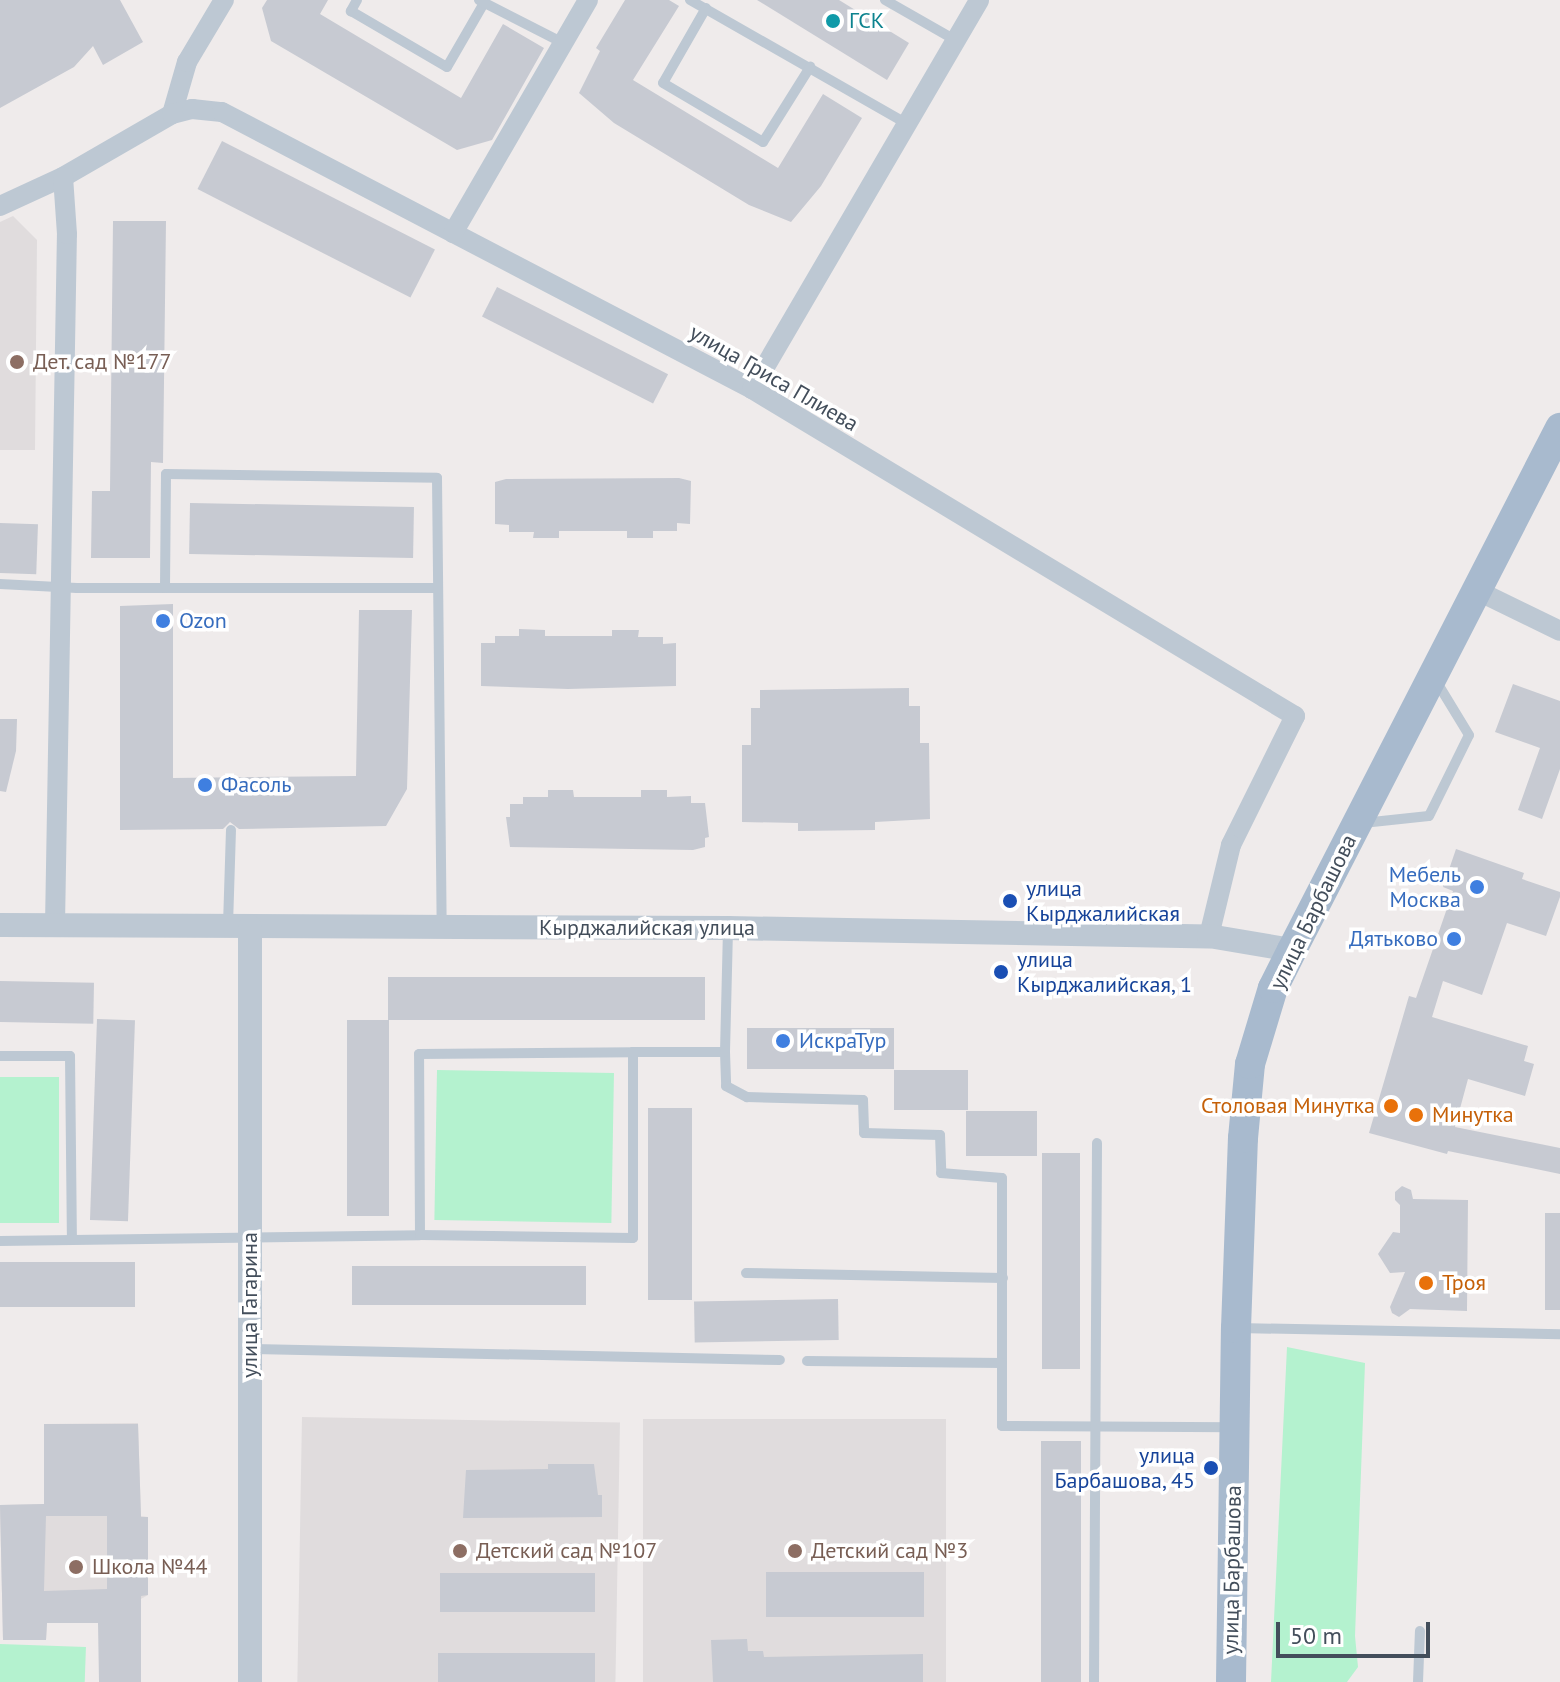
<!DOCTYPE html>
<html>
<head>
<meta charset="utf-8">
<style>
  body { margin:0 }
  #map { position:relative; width:1560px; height:1682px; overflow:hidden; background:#efebeb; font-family:"PT Sans",sans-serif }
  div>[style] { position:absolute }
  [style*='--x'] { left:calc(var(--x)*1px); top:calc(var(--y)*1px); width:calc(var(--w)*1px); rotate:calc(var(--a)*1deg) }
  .education>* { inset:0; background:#e0dcdd; transform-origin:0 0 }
  .green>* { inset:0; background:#b4f2cf; transform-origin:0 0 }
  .building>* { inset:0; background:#c7cad2; transform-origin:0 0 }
  .service>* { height:10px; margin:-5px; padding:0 5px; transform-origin:5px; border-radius:5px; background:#bdc8d3 }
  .minor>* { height:20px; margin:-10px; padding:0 10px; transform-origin:10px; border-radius:10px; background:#bdc8d3 }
  .tertiary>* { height:24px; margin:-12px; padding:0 12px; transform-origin:12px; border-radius:12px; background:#bdc8d3 }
  .primary>* { height:30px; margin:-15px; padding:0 15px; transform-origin:15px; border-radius:15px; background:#a8bace }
  .dots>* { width:22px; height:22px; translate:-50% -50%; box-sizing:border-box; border:4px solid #fff; border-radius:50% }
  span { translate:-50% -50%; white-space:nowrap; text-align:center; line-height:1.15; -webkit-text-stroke:7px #fff; paint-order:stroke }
  .culture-label { font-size:22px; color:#0d838f }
  .left { translate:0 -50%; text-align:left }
  .education-label { font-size:22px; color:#785e54 }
  .street-label { font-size:22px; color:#434e5b }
  .shop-label { font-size:22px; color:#366cbe }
  .right { translate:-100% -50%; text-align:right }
  .transit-label { font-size:22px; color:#164399 }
  .food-label { font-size:22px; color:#c56008 }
  .scale { position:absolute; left:1276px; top:1622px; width:154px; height:36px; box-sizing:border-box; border:4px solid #434e5b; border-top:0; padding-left:10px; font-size:24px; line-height:28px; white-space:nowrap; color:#434e5b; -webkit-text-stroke:6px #fff; paint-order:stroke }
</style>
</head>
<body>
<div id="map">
  <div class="education">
    <div style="clip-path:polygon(13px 216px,37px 240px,35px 450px,0 450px,0 222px)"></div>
    <div style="left:302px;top:1417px;width:318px;height:265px;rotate:1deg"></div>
    <div style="left:946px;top:1419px;width:263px;height:303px;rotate:90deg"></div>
    <div style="clip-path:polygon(138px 1423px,141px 1516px,148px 1517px,148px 1595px,98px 1623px,47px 1623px,46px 1640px,3px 1640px,0 1505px,44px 1504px,44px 1424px)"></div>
  </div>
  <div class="green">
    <div style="left:437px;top:1070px;width:177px;height:150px;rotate:1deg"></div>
    <div style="left:59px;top:1077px;width:146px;height:59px;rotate:90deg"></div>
    <div style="clip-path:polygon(1287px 1347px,1365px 1363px,1355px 1636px,1358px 1667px,1347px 1682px,1271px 1682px)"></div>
    <div style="left:0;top:1644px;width:86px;height:38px;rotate:2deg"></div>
  </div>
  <div class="building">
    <div style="clip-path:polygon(0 0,120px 0,143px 42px,103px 65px,93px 46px,74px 67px,0 108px)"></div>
    <div style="clip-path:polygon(267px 0,328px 0,320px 14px,461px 98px,503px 24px,544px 48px,492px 140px,457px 150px,271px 41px,262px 8px)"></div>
    <div style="clip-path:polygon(625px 0,669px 0,679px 6px,633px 80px,778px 168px,823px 94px,862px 118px,821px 186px,791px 222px,749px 205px,614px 123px,579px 93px,600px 51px,596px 48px)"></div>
    <div style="clip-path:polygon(757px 0,839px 0,909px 43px,887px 80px)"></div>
    <div style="left:222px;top:141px;width:239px;height:54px;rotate:27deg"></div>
    <div style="clip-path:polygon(113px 221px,166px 221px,163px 463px,151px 462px,150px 558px,91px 558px,92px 491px,110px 491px)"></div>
    <div style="left:497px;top:287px;width:192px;height:33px;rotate:27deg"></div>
    <div style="clip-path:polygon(679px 478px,691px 481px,690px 524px,677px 523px,677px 531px,653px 531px,653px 538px,627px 538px,627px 531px,559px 531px,559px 538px,533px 538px,534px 532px,509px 532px,509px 525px,495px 524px,495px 482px,506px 479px)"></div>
    <div style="left:190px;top:503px;width:224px;height:51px;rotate:1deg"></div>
    <div style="left:0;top:523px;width:38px;height:50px;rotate:2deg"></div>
    <div style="clip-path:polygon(173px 604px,173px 778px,356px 776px,359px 610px,412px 610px,407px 789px,386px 826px,239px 829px,230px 822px,223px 829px,120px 830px,120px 606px)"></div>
    <div style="clip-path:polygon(519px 629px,545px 630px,545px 636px,612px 636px,612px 630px,639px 630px,638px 637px,663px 637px,663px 644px,676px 643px,676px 686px,568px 689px,481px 686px,481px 643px,495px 643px,495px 636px,519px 636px)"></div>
    <div style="clip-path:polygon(1513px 684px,1560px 701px,1560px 769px,1542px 819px,1518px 810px,1540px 748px,1495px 732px)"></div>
    <div style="clip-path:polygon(909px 688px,909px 706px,920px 706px,920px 743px,929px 743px,930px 819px,875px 822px,875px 830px,798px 831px,798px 823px,742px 822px,742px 745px,751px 745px,751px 708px,760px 708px,760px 690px)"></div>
    <div style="clip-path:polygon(0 719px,17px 719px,16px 751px,6px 792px,0 791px)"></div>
    <div style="clip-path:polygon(548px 790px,573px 790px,574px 797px,641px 797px,641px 790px,667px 790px,667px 797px,691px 796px,691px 803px,705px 803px,709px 837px,705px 838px,705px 847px,693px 850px,510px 847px,506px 817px,510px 817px,510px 804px,523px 804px,523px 797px,548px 797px)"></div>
    <div style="clip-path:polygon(1456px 849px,1524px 873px,1522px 879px,1560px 892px,1560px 897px,1546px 936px,1507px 923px,1482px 995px,1443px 981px,1432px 1017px,1528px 1046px,1524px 1061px,1534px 1064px,1525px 1096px,1468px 1079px,1455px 1127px,1560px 1148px,1560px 1174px,1448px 1151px,1447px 1154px,1369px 1133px,1409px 996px,1416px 998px,1453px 891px,1443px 887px)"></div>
    <div style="left:388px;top:977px;width:317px;height:43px"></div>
    <div style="left:0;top:981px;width:94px;height:41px;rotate:1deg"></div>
    <div style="left:97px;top:1019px;width:38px;height:201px;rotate:2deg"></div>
    <div style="left:347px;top:1020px;width:42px;height:196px"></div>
    <div style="left:747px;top:1028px;width:147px;height:41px"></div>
    <div style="left:968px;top:1070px;width:40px;height:74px;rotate:90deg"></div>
    <div style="left:648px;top:1108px;width:44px;height:192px"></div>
    <div style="left:1037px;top:1111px;width:45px;height:71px;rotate:90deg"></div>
    <div style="left:1042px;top:1153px;width:38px;height:216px"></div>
    <div style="clip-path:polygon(1402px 1186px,1411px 1190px,1413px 1199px,1468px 1200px,1467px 1311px,1410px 1309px,1399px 1317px,1392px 1313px,1390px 1307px,1405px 1272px,1390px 1273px,1378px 1254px,1393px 1232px,1400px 1233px,1400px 1205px,1395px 1200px,1395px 1192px)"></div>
    <div style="left:1545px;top:1213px;width:15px;height:97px"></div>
    <div style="left:0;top:1262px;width:135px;height:45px"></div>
    <div style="left:586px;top:1266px;width:39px;height:234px;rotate:90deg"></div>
    <div style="left:838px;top:1299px;width:41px;height:144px;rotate:89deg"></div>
    <div style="clip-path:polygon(evenodd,44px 1424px,138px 1424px,141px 1517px,148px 1517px,148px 1595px,141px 1596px,141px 1682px,99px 1682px,98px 1623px,47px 1623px,46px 1640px,3px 1640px,0 1505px,44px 1504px,44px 1424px,46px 1516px,107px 1516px,107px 1589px,44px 1591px,46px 1516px)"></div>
    <div style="left:1041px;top:1441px;width:40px;height:241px"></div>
    <div style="clip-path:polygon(548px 1464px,594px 1464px,598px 1495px,602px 1495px,602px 1517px,463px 1518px,466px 1470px,548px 1469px)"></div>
    <div style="left:766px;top:1572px;width:158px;height:45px"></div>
    <div style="left:440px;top:1573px;width:155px;height:39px"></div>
    <div style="clip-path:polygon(747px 1639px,748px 1651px,763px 1651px,764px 1657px,923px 1654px,923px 1682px,713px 1682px,711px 1640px)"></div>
    <div style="left:438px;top:1653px;width:157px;height:29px"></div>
  </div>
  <div class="service">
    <div style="--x:357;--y:0;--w:13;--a:119"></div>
    <div style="--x:351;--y:11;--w:111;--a:30.3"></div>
    <div style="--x:447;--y:67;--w:74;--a:-60"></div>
    <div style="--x:479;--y:0;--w:94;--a:27.1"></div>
    <div style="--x:690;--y:0;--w:249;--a:29.7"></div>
    <div style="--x:885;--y:0;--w:81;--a:29.7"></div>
    <div style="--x:706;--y:8;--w:86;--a:119.8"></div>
    <div style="--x:663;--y:83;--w:116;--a:30.5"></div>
    <div style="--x:763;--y:142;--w:89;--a:-57.9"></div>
    <div style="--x:0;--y:584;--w:77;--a:3"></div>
    <div style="--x:77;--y:588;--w:361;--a:0"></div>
    <div style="--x:165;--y:588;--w:114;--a:-89.5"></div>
    <div style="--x:166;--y:474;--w:271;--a:0.8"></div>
    <div style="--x:437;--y:478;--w:449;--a:89.4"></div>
    <div style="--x:1363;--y:823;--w:66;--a:-6.1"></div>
    <div style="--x:1429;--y:816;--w:90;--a:-63.7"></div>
    <div style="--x:1469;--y:735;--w:63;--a:-121.4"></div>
    <div style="--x:228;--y:925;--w:95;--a:-88.2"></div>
    <div style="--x:725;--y:1052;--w:34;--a:88"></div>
    <div style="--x:726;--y:1086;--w:24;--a:28"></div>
    <div style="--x:747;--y:1097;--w:116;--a:1.5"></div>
    <div style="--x:863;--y:1100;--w:33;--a:88"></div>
    <div style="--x:864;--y:1133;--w:76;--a:1.5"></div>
    <div style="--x:940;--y:1135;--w:38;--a:88"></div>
    <div style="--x:941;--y:1173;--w:61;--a:4.7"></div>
    <div style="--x:1002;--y:1178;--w:248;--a:90"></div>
    <div style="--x:1002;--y:1426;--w:229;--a:0.3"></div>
    <div style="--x:0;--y:1056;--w:70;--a:0"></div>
    <div style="--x:70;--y:1056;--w:184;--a:89.4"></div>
    <div style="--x:420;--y:1235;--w:181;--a:-90.3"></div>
    <div style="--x:419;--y:1054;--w:214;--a:-0.5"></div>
    <div style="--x:0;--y:1241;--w:420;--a:-0.8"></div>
    <div style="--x:420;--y:1235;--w:213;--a:0.8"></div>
    <div style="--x:633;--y:1238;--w:186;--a:-90"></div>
    <div style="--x:633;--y:1052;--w:92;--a:0"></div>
    <div style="--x:725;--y:1052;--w:123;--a:-88.6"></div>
    <div style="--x:746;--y:1273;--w:257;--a:1.1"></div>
    <div style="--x:1238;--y:1328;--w:322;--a:1.1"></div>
    <div style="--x:250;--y:1349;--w:530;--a:1.19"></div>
    <div style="--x:807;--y:1361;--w:195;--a:0.6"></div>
    <div style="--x:1094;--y:1682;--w:539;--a:-89.68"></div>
    <div style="--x:1418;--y:1682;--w:51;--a:-87.8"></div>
  </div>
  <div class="minor">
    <div style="--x:172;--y:114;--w:54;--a:-73.9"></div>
    <div style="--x:187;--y:62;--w:72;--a:-59.2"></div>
    <div style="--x:0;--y:206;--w:69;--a:-24.7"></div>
    <div style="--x:63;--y:177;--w:126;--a:-30"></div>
    <div style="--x:172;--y:114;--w:21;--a:-14"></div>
    <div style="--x:192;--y:109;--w:30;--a:6"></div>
    <div style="--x:222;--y:112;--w:598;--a:27.59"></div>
    <div style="--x:752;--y:389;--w:599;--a:31.06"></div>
    <div style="--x:1265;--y:698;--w:35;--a:31"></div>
    <div style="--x:1295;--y:716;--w:144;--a:116.4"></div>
    <div style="--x:1231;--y:845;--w:94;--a:103.6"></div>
    <div style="--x:453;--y:233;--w:269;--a:-59.9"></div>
    <div style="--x:752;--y:389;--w:450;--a:-59.7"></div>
    <div style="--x:1476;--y:590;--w:93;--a:26"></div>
    <div style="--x:55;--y:925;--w:691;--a:-89.01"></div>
    <div style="--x:67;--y:234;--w:57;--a:-94"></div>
  </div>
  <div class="tertiary">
    <div style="--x:0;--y:925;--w:728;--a:0.24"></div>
    <div style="--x:728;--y:928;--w:481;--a:1"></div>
    <div style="--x:1209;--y:936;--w:84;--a:9.6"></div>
    <div style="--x:250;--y:1682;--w:755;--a:-90"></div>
  </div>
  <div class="primary">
    <div style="--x:1231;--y:1682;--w:354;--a:-89.2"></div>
    <div style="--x:1236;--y:1328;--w:190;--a:-87.9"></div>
    <div style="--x:1243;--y:1138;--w:74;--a:-84.6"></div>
    <div style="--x:1250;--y:1064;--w:79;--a:-73.2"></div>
    <div style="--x:1273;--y:988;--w:42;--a:-63.4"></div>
    <div style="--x:1292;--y:950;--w:587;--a:-62.82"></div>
  </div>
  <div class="dots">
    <div style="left:833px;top:21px;background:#0f9aa8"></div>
    <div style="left:17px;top:362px;background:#8d6e63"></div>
    <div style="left:163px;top:621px;background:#3f7fe0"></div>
    <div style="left:205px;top:785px;background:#3f7fe0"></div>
    <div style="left:1477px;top:887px;background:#3f7fe0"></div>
    <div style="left:1010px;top:901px;background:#1a4fb4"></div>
    <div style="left:1454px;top:939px;background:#3f7fe0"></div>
    <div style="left:1001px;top:972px;background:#1a4fb4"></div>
    <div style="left:783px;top:1041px;background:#3f7fe0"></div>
    <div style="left:1391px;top:1106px;background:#e8710a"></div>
    <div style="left:1416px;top:1115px;background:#e8710a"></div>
    <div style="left:1426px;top:1283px;background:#e8710a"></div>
    <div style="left:1211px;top:1468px;background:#1a4fb4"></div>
    <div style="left:460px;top:1551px;background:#8d6e63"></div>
    <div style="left:795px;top:1551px;background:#8d6e63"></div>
    <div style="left:76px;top:1567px;background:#8d6e63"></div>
  </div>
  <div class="culture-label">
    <span class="left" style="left:849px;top:21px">ГСК</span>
  </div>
  <div class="education-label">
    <span class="left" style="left:33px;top:362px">Дет. сад №177</span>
    <span class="left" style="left:476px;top:1551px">Детский сад №107</span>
    <span class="left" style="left:811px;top:1551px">Детский сад №3</span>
    <span class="left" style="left:92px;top:1567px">Школа №44</span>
  </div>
  <div class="street-label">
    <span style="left:774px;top:378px;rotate:30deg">улица Гриса Плиева</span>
    <span style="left:1313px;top:912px;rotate:-64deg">улица Барбашова</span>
    <span style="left:647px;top:928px">Кырджалийская улица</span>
    <span style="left:250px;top:1305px;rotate:-90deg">улица Гагарина</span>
    <span style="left:1232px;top:1570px;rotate:-89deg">улица Барбашова</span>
  </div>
  <div class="shop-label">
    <span class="left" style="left:179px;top:621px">Ozon</span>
    <span class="left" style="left:221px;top:785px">Фасоль</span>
    <span class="right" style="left:1461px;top:887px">Мебель<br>Москва</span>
    <span class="right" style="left:1438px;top:939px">Дятьково</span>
    <span class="left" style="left:799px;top:1041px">ИскраТур</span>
  </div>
  <div class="transit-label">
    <span class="left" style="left:1026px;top:901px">улица<br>Кырджалийская</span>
    <span class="left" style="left:1017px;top:972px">улица<br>Кырджалийская, 1</span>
    <span class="right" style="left:1195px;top:1468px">улица<br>Барбашова, 45</span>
  </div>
  <div class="food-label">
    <span class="right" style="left:1375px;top:1106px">Столовая Минутка</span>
    <span class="left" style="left:1432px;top:1115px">Минутка</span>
    <span class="left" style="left:1442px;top:1283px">Троя</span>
  </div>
  <div class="scale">50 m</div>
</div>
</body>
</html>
